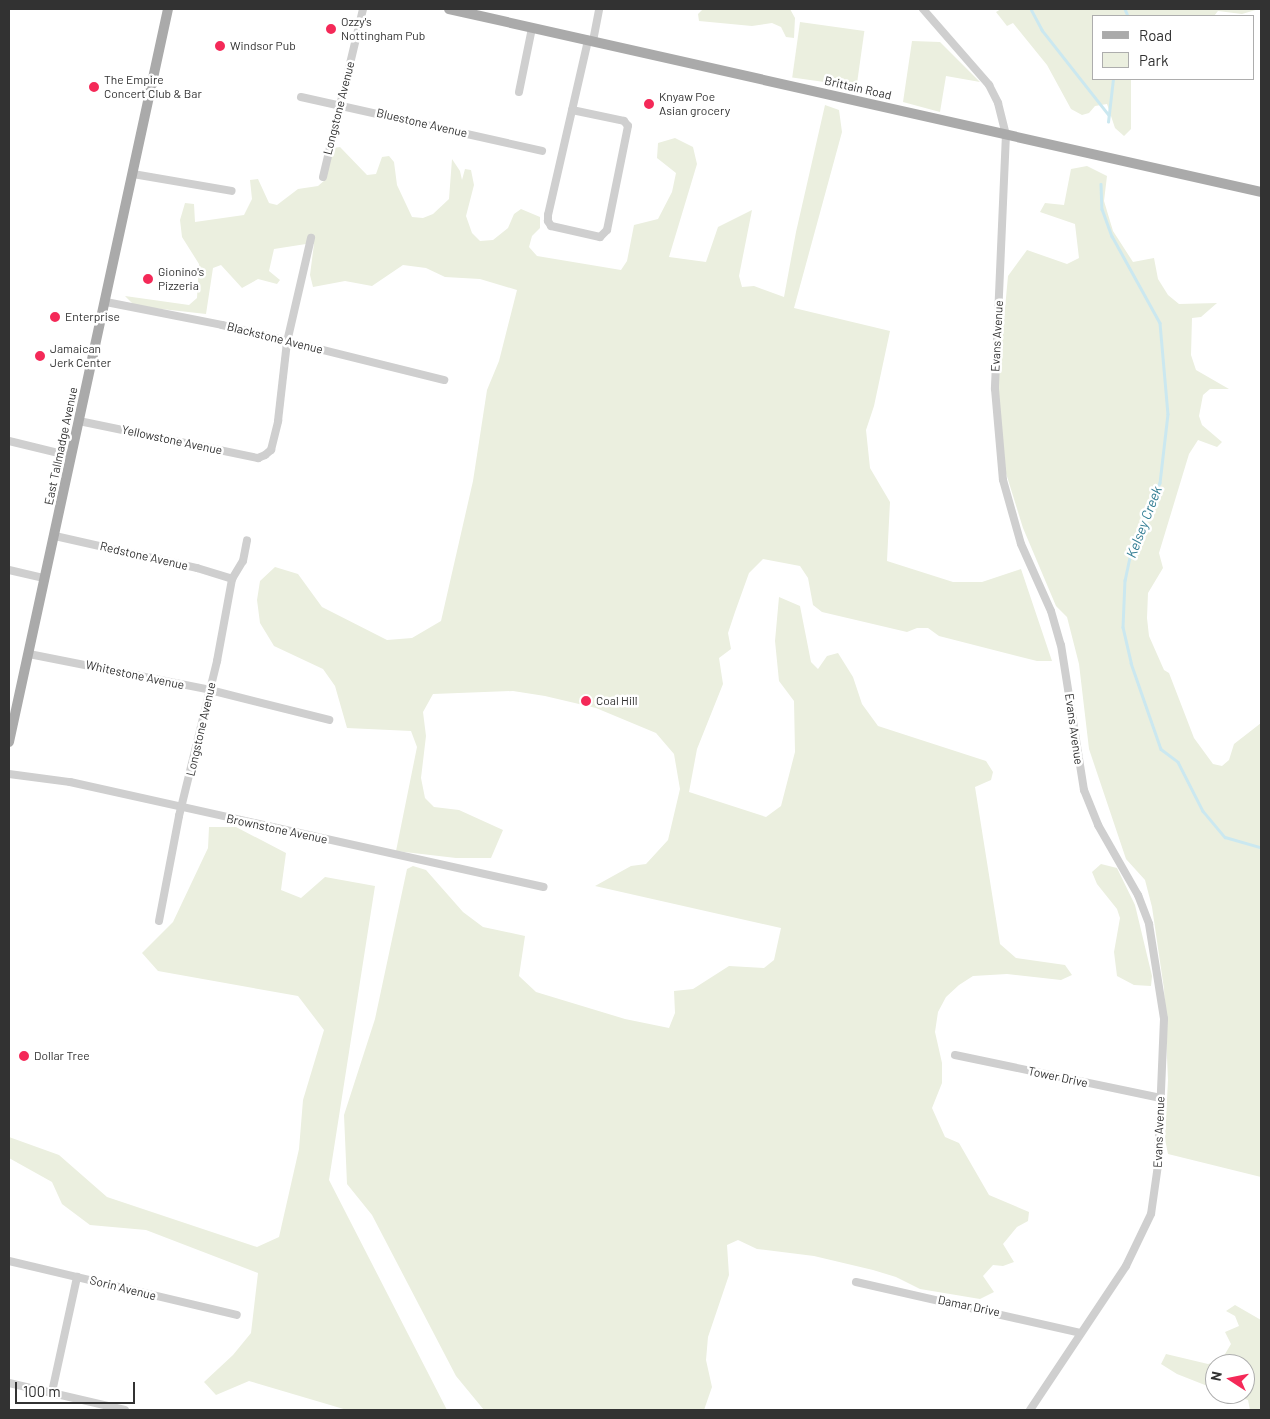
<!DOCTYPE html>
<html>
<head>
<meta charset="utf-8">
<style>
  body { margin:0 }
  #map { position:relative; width:1270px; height:1419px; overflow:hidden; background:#fff; font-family:Barlow,sans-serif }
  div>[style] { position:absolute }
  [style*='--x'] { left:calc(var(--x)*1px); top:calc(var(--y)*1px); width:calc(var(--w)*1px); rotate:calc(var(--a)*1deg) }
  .green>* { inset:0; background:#ebefdf; transform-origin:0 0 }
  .stream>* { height:2.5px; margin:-1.25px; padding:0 1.25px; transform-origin:1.25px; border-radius:1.25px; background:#cbe8f0 }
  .minor>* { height:8px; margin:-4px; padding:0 4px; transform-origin:4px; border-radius:4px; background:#cfcfcf }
  .major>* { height:10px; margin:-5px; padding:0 5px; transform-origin:5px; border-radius:5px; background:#aaa }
  .dots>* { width:14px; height:14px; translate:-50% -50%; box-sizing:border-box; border:2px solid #fff; border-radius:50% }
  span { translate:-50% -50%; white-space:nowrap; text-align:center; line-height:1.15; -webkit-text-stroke:5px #fff; paint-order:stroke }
  .poi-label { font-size:12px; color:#323232 }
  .left { translate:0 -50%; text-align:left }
  .street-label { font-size:12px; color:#323232 }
  .water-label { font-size:14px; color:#357f95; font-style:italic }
  .frame { position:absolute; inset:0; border:10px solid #323232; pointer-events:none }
  .legend { position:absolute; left:1092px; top:15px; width:162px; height:65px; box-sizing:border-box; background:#fff; border:1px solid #adadad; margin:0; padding:6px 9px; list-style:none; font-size:15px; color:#323232 }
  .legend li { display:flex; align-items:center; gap:10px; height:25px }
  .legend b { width:25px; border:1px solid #adadad }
  .north { position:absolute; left:1205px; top:1354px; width:50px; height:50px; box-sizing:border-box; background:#fff; border:1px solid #adadad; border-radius:50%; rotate:281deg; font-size:14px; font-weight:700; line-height:20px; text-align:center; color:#323232 }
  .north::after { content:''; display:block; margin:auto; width:18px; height:22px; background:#f42958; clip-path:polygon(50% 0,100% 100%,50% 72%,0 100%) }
  .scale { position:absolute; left:15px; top:1382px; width:120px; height:22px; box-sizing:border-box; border:2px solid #323232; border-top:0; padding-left:6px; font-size:15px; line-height:18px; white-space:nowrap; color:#323232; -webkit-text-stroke:4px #fff; paint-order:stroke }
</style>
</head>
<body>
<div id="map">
  <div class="green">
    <div style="clip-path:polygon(703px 9px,790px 9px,795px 18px,794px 38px,786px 37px,781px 27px,772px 23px,752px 26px,699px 21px,698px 14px)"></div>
    <div style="clip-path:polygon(1001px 9px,1259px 9px,1242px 14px,1218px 11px,1214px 16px,1094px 16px,1094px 79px,1131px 79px,1131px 129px,1124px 136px,1115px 128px,1107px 104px,1095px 106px,1089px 113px,1082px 115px,1071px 109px,1047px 65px,1013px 23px,1007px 26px,996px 12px)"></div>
    <div style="left:800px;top:22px;width:65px;height:56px;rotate:8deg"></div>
    <div style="clip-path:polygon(912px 41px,940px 42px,980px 82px,946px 76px,940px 112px,903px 102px)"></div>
    <div style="clip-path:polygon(825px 105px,839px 110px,842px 132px,794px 308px,890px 331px,874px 406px,866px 430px,870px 468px,890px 502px,887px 561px,953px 582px,982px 582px,1021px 569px,1052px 661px,1037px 661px,939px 636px,928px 628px,917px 628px,907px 632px,822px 612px,813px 605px,808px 578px,800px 566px,763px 559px,749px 573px,735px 612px,728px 633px,731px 649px,719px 658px,723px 684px,697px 749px,689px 792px,766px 817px,781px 806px,795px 752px,794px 701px,779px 681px,775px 641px,779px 597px,800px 606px,811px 662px,818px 669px,827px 656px,838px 653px,853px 677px,862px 704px,878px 726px,986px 761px,993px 772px,991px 780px,975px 787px,1000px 944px,1016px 958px,1065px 965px,1072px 975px,1061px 980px,1007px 974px,973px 976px,959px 985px,946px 997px,938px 1012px,935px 1032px,942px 1063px,942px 1083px,932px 1108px,945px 1137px,959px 1143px,989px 1195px,1029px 1212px,1028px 1221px,1017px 1227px,1003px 1244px,1014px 1262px,1003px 1266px,993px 1265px,983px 1276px,994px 1292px,980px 1299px,920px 1289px,896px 1277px,873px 1270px,814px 1256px,757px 1249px,738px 1240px,727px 1245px,729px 1275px,708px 1337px,706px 1360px,712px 1387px,704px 1410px,484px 1410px,456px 1376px,372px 1215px,347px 1184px,344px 1115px,375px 1019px,407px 869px,413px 866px,426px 870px,463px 912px,483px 927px,525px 936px,519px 976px,536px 992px,625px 1019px,669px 1028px,675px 1013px,674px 991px,693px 989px,729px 966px,764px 968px,774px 960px,781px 928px,595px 886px,631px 866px,646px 864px,668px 840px,680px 789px,674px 754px,656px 733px,596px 708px,545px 696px,513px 691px,433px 694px,423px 712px,426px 736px,421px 778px,425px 798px,434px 807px,459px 810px,503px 830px,491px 858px,456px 858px,396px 851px,417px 747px,411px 731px,347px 728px,335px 686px,323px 669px,274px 646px,260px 623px,257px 600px,260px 581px,275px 567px,298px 574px,322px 607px,387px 640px,412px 638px,441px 621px,473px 481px,487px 390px,499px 361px,517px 290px,480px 279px,445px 277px,426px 268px,403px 265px,372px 286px,345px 281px,313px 287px,310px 275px,314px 244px,306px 244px,274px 249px,269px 271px,280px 280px,277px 284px,258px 279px,242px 288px,221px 265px,213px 268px,206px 314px,135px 306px,125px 296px,189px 305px,197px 298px,199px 264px,182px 237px,180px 220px,185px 203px,194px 204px,195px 222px,244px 215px,252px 199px,250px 180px,258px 179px,269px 203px,277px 205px,298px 189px,318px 186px,325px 180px,333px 148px,340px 147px,367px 175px,376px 174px,382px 157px,389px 156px,394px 162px,397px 185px,412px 217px,423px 218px,433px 214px,449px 199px,452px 159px,460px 171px,462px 180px,465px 169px,471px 170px,474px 185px,466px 216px,472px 233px,480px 241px,493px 240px,508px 228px,514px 214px,521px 209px,540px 217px,540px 228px,532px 236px,529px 247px,537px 256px,621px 270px,627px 261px,634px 225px,658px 219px,672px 192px,676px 173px,657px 158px,658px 143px,675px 138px,693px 147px,697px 164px,669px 257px,706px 262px,718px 227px,752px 210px,739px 276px,742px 287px,754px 286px,784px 297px,796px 232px)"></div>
    <div style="clip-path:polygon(1087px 166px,1107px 176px,1104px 201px,1113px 231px,1133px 262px,1154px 258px,1158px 279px,1168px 295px,1179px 304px,1217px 303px,1201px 317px,1192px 318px,1191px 355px,1196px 370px,1229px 389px,1210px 389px,1203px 395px,1199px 416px,1202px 425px,1222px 442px,1217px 447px,1198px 440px,1189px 454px,1159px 553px,1163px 568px,1148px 593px,1147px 618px,1149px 636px,1164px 670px,1169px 673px,1194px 738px,1213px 764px,1222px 766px,1229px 760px,1234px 744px,1261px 723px,1261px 1177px,1168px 1154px,1165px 1139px,1168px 1080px,1164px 989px,1152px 907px,1145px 880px,1126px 859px,1089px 749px,1079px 664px,1067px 617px,1056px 606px,1023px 528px,1005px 470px,998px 384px,1008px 276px,1027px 250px,1067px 264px,1079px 258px,1075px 224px,1040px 212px,1045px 203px,1064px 205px,1071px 169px)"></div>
    <div style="clip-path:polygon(209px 827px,236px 827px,286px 853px,281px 890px,301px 898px,325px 877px,375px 886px,329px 1180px,447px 1410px,347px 1410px,249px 1381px,216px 1395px,204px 1382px,233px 1355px,251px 1333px,258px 1273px,146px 1230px,90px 1225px,62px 1204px,52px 1182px,9px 1158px,9px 1137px,59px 1155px,107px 1197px,257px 1247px,279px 1237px,299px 1149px,303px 1100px,324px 1030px,298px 996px,158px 971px,142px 953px,173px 922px,208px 848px)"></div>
    <div style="clip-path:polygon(1101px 864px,1117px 868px,1135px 905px,1152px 976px,1151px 986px,1134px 985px,1117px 976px,1114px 952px,1120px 918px,1117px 909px,1097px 884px,1092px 872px)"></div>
    <div style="clip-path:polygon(1235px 1305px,1261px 1320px,1261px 1410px,1250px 1410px,1248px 1400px,1228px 1394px,1245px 1394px,1245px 1364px,1215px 1364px,1215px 1389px,1177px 1374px,1161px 1364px,1166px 1354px,1208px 1364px,1222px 1359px,1231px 1344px,1225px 1332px,1239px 1326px,1235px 1316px,1226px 1311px)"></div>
  </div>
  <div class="stream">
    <div style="--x:1031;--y:9;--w:24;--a:62"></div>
    <div style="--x:1042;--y:30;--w:108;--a:51.8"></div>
    <div style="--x:1125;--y:9;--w:8;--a:67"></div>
    <div style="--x:1173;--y:9;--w:22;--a:0"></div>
    <div style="--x:1108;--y:122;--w:43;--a:-83.4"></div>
    <div style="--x:1101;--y:184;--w:25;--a:88"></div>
    <div style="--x:1102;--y:209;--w:29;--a:70"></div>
    <div style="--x:1112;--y:236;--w:99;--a:61.1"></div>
    <div style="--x:1160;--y:323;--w:91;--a:85"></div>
    <div style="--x:1168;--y:414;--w:69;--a:96.6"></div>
    <div style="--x:1160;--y:483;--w:71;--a:113.3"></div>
    <div style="--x:1132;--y:548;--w:33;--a:102"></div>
    <div style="--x:1125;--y:580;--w:47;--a:92.4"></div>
    <div style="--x:1123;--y:627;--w:37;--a:77"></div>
    <div style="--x:1131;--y:663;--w:91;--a:70.8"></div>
    <div style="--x:1161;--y:749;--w:21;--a:37"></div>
    <div style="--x:1178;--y:762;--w:55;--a:63"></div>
    <div style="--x:1203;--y:811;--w:34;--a:50"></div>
    <div style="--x:1225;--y:837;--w:37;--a:16"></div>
  </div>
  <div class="minor">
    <div style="--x:923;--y:9;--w:101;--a:49"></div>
    <div style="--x:989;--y:85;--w:20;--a:63"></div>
    <div style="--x:998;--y:103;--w:32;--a:76"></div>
    <div style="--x:1006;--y:134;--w:255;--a:92.5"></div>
    <div style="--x:995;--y:389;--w:91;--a:85"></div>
    <div style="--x:1003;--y:480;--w:66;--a:74.3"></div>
    <div style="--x:1021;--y:544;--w:73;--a:65.9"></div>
    <div style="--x:1051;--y:611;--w:35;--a:74"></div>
    <div style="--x:1061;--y:645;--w:147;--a:81"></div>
    <div style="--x:1084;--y:790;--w:38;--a:68"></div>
    <div style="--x:1098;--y:825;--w:81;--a:60.3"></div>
    <div style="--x:1138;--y:895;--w:31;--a:69"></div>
    <div style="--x:1149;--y:924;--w:96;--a:81"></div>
    <div style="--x:1164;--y:1019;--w:146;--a:92.4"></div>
    <div style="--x:1158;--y:1165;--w:49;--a:98.1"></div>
    <div style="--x:1151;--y:1214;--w:58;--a:115.7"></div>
    <div style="--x:1126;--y:1266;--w:173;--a:123.7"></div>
    <div style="--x:593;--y:41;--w:33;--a:-79"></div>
    <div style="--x:519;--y:92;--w:65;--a:-78.5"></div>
    <div style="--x:301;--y:97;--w:247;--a:12.6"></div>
    <div style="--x:572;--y:110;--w:53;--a:11.9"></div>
    <div style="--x:624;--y:121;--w:6;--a:51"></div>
    <div style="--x:628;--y:126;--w:106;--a:101.4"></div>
    <div style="--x:607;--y:230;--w:10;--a:135"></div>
    <div style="--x:600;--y:237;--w:50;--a:-167.3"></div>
    <div style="--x:551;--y:226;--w:6;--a:-121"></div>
    <div style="--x:548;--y:221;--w:6;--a:-90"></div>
    <div style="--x:548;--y:215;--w:180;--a:-77.1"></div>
    <div style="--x:133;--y:174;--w:100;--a:9.7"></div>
    <div style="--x:323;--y:177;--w:173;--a:-76.6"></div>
    <div style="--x:106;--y:302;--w:118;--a:11.2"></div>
    <div style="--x:222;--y:325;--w:229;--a:13.9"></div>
    <div style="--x:79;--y:421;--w:183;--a:11.7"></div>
    <div style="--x:258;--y:458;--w:8;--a:-23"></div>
    <div style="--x:265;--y:455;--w:8;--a:-40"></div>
    <div style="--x:271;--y:450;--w:30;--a:-76"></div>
    <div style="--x:278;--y:421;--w:80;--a:-83.5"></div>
    <div style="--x:287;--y:342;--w:107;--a:-77"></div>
    <div style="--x:9;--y:441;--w:64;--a:13.6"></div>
    <div style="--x:55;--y:536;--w:146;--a:12.7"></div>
    <div style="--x:197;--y:568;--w:37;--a:17"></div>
    <div style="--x:9;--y:570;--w:37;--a:13"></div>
    <div style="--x:29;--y:654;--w:185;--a:11.2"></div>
    <div style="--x:210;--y:690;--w:123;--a:14.1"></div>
    <div style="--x:9;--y:774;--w:62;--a:7.5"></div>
    <div style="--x:70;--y:782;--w:485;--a:12.5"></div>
    <div style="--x:159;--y:921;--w:107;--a:-79.2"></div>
    <div style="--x:179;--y:816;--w:160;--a:-76.2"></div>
    <div style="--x:217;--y:661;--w:83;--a:-79.6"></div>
    <div style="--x:232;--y:579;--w:21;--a:-59"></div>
    <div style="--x:243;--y:561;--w:21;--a:-79"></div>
    <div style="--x:955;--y:1055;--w:209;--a:11.8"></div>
    <div style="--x:9;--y:1261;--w:234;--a:13.3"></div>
    <div style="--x:856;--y:1282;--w:230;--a:12.8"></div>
    <div style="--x:9;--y:1383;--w:119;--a:13.1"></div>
    <div style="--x:52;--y:1392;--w:118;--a:-77.7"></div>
  </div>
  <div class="major">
    <div style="--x:449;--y:9;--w:832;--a:12.7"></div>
    <div style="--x:9;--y:742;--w:750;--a:-77.76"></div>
  </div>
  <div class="dots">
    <div style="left:331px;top:29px;background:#f42958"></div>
    <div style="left:220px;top:46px;background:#f42958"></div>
    <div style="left:94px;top:87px;background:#f42958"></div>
    <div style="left:649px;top:104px;background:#f42958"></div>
    <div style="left:148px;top:279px;background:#f42958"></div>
    <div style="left:55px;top:317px;background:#f42958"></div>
    <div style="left:40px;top:356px;background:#f42958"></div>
    <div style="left:586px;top:701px;background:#f42958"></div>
    <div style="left:24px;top:1056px;background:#f42958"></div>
  </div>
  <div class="poi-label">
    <span class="left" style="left:341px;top:29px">Ozzy's<br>Nottingham Pub</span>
    <span class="left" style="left:230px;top:46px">Windsor Pub</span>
    <span class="left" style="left:104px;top:87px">The Empire<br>Concert Club &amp; Bar</span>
    <span class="left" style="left:659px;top:104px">Knyaw Poe<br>Asian grocery</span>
    <span class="left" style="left:158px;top:279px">Gionino's<br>Pizzeria</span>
    <span class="left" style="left:65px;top:317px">Enterprise</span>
    <span class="left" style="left:50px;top:356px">Jamaican<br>Jerk Center</span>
    <span class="left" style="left:596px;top:701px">Coal Hill</span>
    <span class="left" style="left:34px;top:1056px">Dollar Tree</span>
  </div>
  <div class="street-label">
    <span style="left:858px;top:88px;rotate:13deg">Brittain Road</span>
    <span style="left:339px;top:108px;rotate:-76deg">Longstone Avenue</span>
    <span style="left:422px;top:123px;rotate:13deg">Bluestone Avenue</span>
    <span style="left:997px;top:336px;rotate:-87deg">Evans Avenue</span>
    <span style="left:275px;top:338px;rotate:14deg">Blackstone Avenue</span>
    <span style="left:172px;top:440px;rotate:12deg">Yellowstone Avenue</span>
    <span style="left:61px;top:446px;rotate:-78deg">East Tallmadge Avenue</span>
    <span style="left:144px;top:556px;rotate:13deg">Redstone Avenue</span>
    <span style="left:135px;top:675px;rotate:12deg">Whitestone Avenue</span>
    <span style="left:201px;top:729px;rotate:-77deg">Longstone Avenue</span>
    <span style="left:1074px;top:729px;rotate:82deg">Evans Avenue</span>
    <span style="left:277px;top:829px;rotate:12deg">Brownstone Avenue</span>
    <span style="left:1058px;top:1077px;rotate:12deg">Tower Drive</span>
    <span style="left:1159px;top:1132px;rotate:-88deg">Evans Avenue</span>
    <span style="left:123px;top:1288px;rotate:14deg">Sorin Avenue</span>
    <span style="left:969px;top:1306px;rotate:12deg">Damar Drive</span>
  </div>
  <div class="water-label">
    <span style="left:1144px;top:522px;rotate:-69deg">Kelsey Creek</span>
  </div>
  <div class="frame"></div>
  <ul class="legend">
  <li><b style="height:6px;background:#aaa"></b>Road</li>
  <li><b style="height:14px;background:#ebefdf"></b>Park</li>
  </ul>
  <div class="north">N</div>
  <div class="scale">100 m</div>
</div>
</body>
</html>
